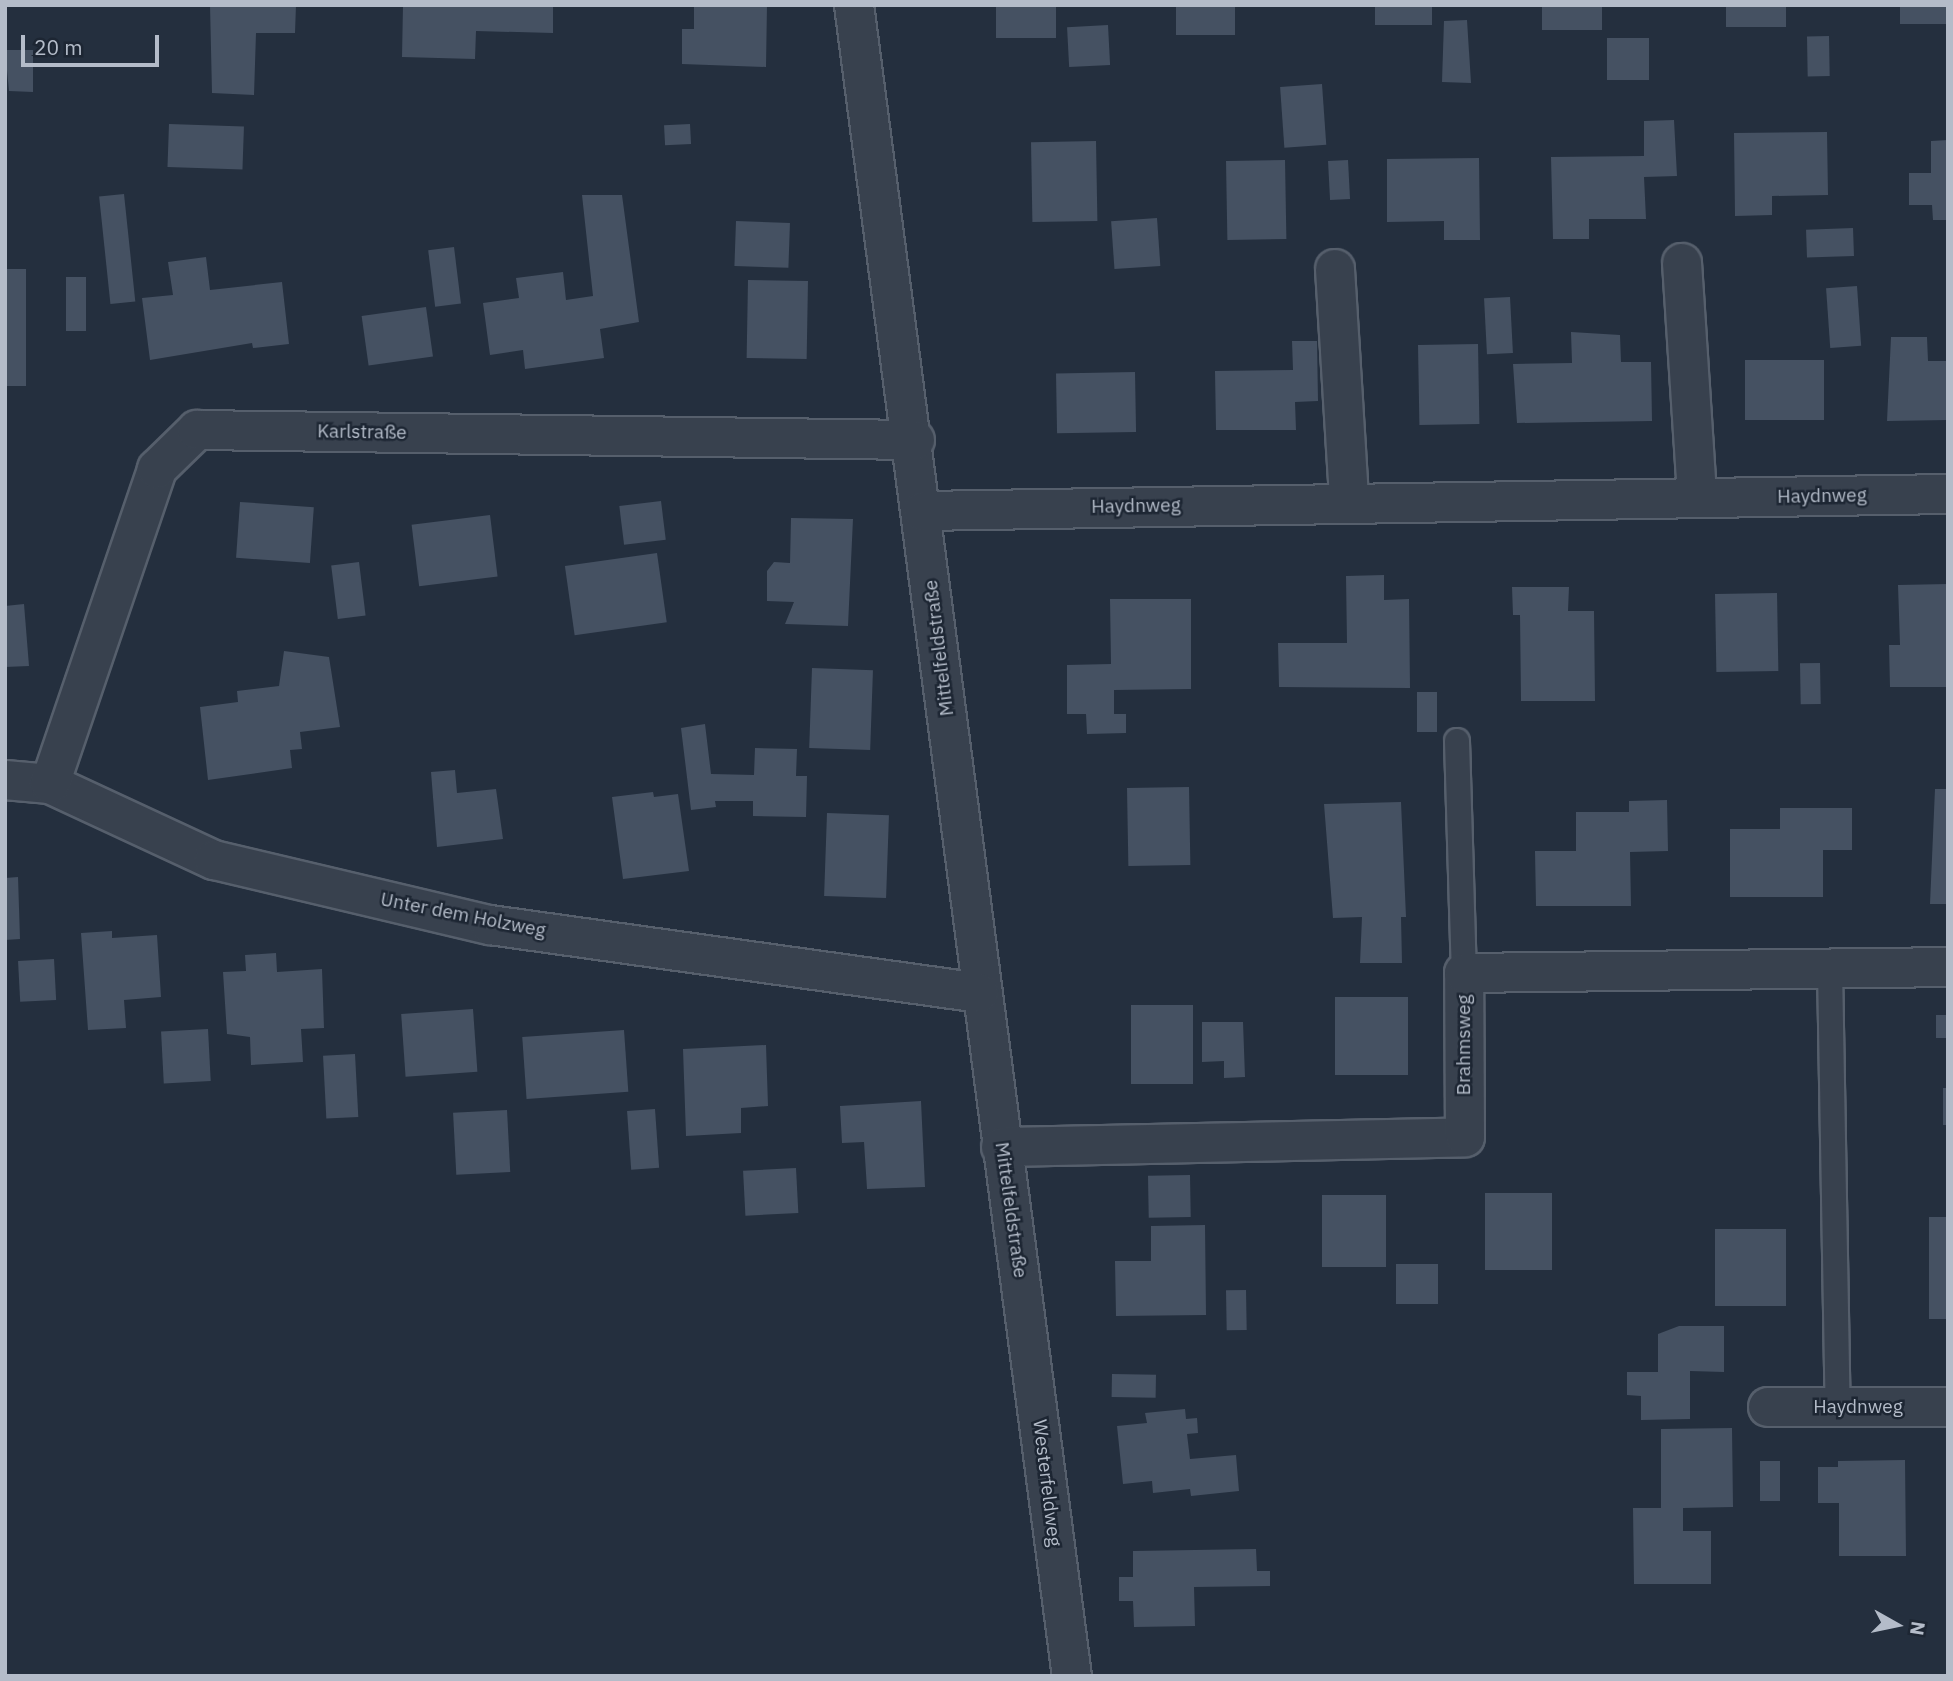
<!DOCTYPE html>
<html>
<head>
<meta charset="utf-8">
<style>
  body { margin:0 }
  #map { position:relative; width:1953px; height:1681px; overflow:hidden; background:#242f3e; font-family:"IBM Plex Sans",sans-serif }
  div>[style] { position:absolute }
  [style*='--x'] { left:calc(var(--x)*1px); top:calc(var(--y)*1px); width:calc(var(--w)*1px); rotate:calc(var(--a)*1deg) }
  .building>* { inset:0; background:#455162; transform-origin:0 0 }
  .roads { filter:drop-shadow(2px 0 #565f6c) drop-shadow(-2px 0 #565f6c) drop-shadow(0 2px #565f6c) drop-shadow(0 -2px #565f6c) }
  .lane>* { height:24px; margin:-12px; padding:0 12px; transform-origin:12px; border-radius:12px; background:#38414e }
  .street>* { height:38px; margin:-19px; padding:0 19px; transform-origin:19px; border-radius:19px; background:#38414e }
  span { translate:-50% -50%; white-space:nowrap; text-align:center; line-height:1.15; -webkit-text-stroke:5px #1d2633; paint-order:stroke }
  .street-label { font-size:19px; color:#b4bcc9 }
  .frame { position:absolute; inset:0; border:7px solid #b4bcc9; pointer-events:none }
  .north { position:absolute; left:1862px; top:1590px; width:70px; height:70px; -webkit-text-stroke:5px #1d2633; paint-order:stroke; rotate:99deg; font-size:19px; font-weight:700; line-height:28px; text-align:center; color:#b4bcc9 }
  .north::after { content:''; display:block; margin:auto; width:24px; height:32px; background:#b4bcc9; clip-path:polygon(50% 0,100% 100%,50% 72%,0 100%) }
  .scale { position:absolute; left:21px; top:35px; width:138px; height:32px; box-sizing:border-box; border:4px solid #b4bcc9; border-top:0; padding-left:9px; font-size:21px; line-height:24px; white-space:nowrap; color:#b4bcc9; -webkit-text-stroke:5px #1d2633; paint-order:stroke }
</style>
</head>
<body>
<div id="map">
  <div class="building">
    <div style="clip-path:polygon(210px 5px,296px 5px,295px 33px,256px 33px,254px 95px,212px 93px)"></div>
    <div style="clip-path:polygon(403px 5px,553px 5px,553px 33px,476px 31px,475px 59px,402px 57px)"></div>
    <div style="clip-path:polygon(694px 5px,767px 5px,766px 67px,682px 64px,682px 29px,694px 29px)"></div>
    <div style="left:996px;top:5px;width:60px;height:33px"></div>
    <div style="left:1176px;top:5px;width:59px;height:30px"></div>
    <div style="left:1375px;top:5px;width:57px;height:20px"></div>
    <div style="left:1542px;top:5px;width:60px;height:25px"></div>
    <div style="left:1726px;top:5px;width:60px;height:22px"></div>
    <div style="left:1900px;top:5px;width:48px;height:19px"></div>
    <div style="clip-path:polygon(1467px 20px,1471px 83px,1442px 82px,1444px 21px)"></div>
    <div style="left:1108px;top:25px;width:40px;height:41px;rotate:87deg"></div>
    <div style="left:1829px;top:36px;width:40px;height:22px;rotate:89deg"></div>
    <div style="left:1607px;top:38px;width:42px;height:42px"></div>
    <div style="clip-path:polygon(5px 50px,33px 50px,33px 92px,9px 91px)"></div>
    <div style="left:1322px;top:84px;width:61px;height:42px;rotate:86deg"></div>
    <div style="clip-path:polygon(1674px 120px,1677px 176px,1644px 177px,1646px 219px,1589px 219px,1589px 239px,1553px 239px,1551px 157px,1644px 156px,1644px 121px)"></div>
    <div style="left:169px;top:124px;width:75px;height:43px;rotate:2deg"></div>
    <div style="left:690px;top:124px;width:20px;height:26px;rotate:87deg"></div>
    <div style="clip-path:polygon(1827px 132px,1828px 195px,1772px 196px,1772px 215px,1735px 216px,1734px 133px)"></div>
    <div style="clip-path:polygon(1948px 140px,1948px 220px,1933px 220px,1932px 205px,1909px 205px,1909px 173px,1931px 173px,1931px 141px)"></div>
    <div style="left:1096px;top:141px;width:80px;height:65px;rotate:89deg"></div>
    <div style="clip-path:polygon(1479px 158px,1480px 240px,1444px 240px,1444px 221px,1387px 222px,1387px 159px)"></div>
    <div style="left:1285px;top:160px;width:79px;height:59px;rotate:89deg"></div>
    <div style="left:1348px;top:160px;width:39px;height:20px;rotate:87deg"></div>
    <div style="left:124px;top:194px;width:108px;height:25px;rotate:84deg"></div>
    <div style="clip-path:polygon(582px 195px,622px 195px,639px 322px,600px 329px,604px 358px,525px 369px,523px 350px,490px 355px,483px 303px,519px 298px,516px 278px,563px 272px,566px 300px,593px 296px)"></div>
    <div style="left:1157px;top:218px;width:48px;height:46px;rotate:86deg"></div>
    <div style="left:736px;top:221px;width:54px;height:45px;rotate:2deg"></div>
    <div style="left:1853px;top:228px;width:28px;height:47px;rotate:88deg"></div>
    <div style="left:454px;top:247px;width:57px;height:26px;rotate:83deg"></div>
    <div style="clip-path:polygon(206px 257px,210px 290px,282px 282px,289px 344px,253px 348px,252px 343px,150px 360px,142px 298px,173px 295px,168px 262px)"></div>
    <div style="left:5px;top:269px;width:21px;height:117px"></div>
    <div style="left:66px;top:277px;width:20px;height:54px"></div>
    <div style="left:748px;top:280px;width:60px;height:78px;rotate:1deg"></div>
    <div style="left:1857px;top:286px;width:60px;height:31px;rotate:86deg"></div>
    <div style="left:1510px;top:297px;width:56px;height:26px;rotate:87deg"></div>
    <div style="left:426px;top:307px;width:50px;height:65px;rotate:82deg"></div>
    <div style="clip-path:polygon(1571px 332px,1620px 335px,1621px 362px,1651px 362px,1652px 421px,1517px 423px,1513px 364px,1572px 363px)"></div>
    <div style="clip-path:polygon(1891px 337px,1927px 337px,1928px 361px,1948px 361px,1948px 420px,1887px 421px)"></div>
    <div style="clip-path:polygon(1292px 341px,1317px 341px,1318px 401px,1295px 402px,1296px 430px,1216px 430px,1215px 371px,1293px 370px)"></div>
    <div style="left:1478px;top:344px;width:80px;height:60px;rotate:89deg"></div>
    <div style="left:1745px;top:360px;width:79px;height:60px"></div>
    <div style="left:1135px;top:372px;width:60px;height:79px;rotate:89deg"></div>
    <div style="left:661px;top:501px;width:39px;height:42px;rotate:83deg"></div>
    <div style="left:240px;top:502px;width:74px;height:56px;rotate:4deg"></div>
    <div style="left:490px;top:515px;width:62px;height:79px;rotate:83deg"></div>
    <div style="clip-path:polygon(791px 518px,853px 519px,848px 626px,785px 624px,794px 602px,767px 601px,767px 571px,774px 562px,790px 563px)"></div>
    <div style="left:657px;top:553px;width:70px;height:93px;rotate:82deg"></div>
    <div style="left:359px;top:562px;width:54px;height:28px;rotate:83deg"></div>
    <div style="clip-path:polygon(1384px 575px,1384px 600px,1409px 599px,1410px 688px,1279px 687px,1278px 643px,1347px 643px,1346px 576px)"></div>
    <div style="clip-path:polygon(1948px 584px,1948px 687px,1890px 687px,1889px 645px,1900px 645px,1898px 585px)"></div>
    <div style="clip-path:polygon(1512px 587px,1569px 587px,1568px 611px,1594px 611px,1595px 701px,1521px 701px,1520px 615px,1513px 615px)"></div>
    <div style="left:1777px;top:593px;width:78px;height:62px;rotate:89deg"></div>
    <div style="clip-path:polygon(1110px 599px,1191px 599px,1191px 689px,1114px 690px,1114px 714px,1126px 714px,1126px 733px,1087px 734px,1086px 714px,1067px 714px,1067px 665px,1111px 664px)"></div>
    <div style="clip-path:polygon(24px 604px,29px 666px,5px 667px,5px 606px)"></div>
    <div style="clip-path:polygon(284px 651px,329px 657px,340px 727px,300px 732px,302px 749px,290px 750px,292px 768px,208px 780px,200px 707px,238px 702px,237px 691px,279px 686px)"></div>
    <div style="left:1820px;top:663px;width:41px;height:20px;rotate:89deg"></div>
    <div style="left:812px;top:668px;width:61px;height:80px;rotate:2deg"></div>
    <div style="left:1417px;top:692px;width:20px;height:40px"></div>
    <div style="clip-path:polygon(705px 724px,711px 774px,754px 775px,755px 748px,797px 749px,796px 776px,807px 776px,806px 817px,753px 816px,753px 801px,715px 801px,716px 807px,691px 810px,681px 728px)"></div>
    <div style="clip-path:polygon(455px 770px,457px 793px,496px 789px,503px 839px,437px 847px,431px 772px)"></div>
    <div style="left:1189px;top:787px;width:78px;height:62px;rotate:89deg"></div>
    <div style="clip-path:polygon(1935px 789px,1948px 789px,1948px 904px,1930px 904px)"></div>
    <div style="clip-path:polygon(653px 792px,654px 797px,678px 794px,689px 871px,623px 879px,612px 797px)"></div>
    <div style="clip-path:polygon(1667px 800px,1668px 851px,1630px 852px,1631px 906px,1536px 906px,1535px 851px,1576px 851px,1576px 812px,1629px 812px,1629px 801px)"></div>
    <div style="clip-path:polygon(1401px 802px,1406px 917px,1401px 917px,1402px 963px,1360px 963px,1362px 917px,1333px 918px,1324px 804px)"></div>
    <div style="clip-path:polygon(1780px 808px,1852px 808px,1852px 850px,1823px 850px,1823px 897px,1730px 897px,1730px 829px,1780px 829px)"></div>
    <div style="left:827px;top:813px;width:62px;height:83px;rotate:2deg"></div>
    <div style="clip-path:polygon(18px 877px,20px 939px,5px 940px,5px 878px)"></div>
    <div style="clip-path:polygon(112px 931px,112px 938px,157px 935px,161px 997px,124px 1000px,126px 1028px,88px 1030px,81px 933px)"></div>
    <div style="clip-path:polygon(276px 953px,277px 972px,322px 969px,324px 1028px,301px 1029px,303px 1062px,251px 1065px,250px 1037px,227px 1034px,223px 972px,246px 971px,245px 955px)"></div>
    <div style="left:54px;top:959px;width:41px;height:36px;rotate:87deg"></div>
    <div style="left:1408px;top:997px;width:78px;height:73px;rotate:90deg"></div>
    <div style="left:1193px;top:1005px;width:79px;height:62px;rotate:90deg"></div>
    <div style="left:473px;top:1009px;width:63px;height:72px;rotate:86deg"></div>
    <div style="left:1936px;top:1015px;width:12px;height:23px"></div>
    <div style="clip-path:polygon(1202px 1022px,1243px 1022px,1245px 1077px,1224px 1078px,1224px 1061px,1202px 1062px)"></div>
    <div style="left:208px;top:1029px;width:52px;height:47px;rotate:87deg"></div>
    <div style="left:624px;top:1030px;width:62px;height:102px;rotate:86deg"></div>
    <div style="clip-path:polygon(766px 1045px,768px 1106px,741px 1108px,741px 1133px,686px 1136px,683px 1049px)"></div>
    <div style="left:355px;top:1054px;width:63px;height:32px;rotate:87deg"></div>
    <div style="left:1943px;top:1088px;width:5px;height:37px"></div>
    <div style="clip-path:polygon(921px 1101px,925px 1187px,867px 1189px,864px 1142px,842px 1143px,840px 1106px)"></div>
    <div style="left:655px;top:1109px;width:59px;height:28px;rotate:86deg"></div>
    <div style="left:507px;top:1110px;width:62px;height:54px;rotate:87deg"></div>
    <div style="left:796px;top:1168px;width:45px;height:53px;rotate:87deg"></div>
    <div style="left:1190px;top:1175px;width:42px;height:42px;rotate:89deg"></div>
    <div style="left:1485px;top:1193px;width:67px;height:77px"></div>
    <div style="left:1322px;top:1195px;width:64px;height:72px"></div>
    <div style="left:1929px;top:1217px;width:19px;height:102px"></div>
    <div style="clip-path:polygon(1205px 1225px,1206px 1315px,1116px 1316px,1115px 1261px,1151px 1261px,1151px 1226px)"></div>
    <div style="left:1786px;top:1229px;width:77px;height:71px;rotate:90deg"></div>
    <div style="left:1396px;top:1264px;width:42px;height:40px"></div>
    <div style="left:1246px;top:1290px;width:40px;height:20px;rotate:89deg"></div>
    <div style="clip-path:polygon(1679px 1326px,1724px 1326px,1724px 1372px,1690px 1371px,1690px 1419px,1641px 1420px,1641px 1396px,1627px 1395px,1627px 1372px,1658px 1372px,1658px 1334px)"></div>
    <div style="left:1112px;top:1374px;width:44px;height:23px;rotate:1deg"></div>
    <div style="clip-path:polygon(1185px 1409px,1186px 1419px,1197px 1418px,1198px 1433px,1187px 1434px,1190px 1459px,1236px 1455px,1239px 1491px,1191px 1496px,1190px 1489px,1153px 1493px,1152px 1481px,1123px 1484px,1117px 1426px,1147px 1423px,1145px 1413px)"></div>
    <div style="clip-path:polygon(1732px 1428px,1733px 1507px,1683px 1508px,1683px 1531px,1711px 1531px,1711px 1584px,1634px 1584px,1633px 1508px,1661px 1508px,1661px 1429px)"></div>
    <div style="clip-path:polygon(1905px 1460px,1906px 1556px,1839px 1556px,1839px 1503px,1818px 1503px,1818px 1467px,1838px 1467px,1838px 1461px)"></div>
    <div style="left:1760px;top:1461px;width:20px;height:40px"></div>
    <div style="clip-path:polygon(1256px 1549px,1257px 1571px,1270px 1571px,1270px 1586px,1194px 1587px,1195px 1626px,1134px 1627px,1133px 1601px,1119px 1601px,1119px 1577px,1133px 1577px,1133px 1551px)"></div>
  </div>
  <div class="roads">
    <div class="lane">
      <div style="--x:1457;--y:741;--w:232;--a:88.3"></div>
      <div style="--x:1830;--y:968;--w:439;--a:89"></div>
    </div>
    <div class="street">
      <div style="--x:854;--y:5;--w:1685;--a:82.57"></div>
      <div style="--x:1682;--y:263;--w:234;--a:86.3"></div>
      <div style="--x:1335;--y:269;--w:232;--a:86.5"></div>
      <div style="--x:923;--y:511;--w:1025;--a:-0.95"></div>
      <div style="--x:5;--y:780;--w:45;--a:5.1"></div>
      <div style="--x:50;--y:784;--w:181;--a:24.9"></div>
      <div style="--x:214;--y:860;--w:284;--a:13.3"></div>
      <div style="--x:490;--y:925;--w:494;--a:7.9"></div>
      <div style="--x:50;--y:784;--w:333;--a:-71.2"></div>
      <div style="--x:157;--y:469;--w:56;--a:-44.3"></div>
      <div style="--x:197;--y:430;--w:718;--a:0.8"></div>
      <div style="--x:1001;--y:1147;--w:464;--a:-1.2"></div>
      <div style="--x:1465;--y:1137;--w:164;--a:-90.3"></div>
      <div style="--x:1464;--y:973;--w:484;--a:-0.7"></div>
      <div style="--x:1768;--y:1407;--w:180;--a:0"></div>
    </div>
  </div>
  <div class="street-label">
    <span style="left:362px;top:432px;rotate:1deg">Karlstraße</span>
    <span style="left:1822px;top:496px;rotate:-1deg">Haydnweg</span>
    <span style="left:1136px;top:506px;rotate:-1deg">Haydnweg</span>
    <span style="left:939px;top:648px;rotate:-97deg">Mittelfeldstraße</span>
    <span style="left:463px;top:915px;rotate:11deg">Unter dem Holzweg</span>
    <span style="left:1464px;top:1045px;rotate:-90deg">Brahmsweg</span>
    <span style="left:1011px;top:1210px;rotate:82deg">Mittelfeldstraße</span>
    <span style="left:1858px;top:1407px">Haydnweg</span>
    <span style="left:1047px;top:1483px;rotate:83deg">Westerfeldweg</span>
  </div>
  <div class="frame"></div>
  <div class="north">N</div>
  <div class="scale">20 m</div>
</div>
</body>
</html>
